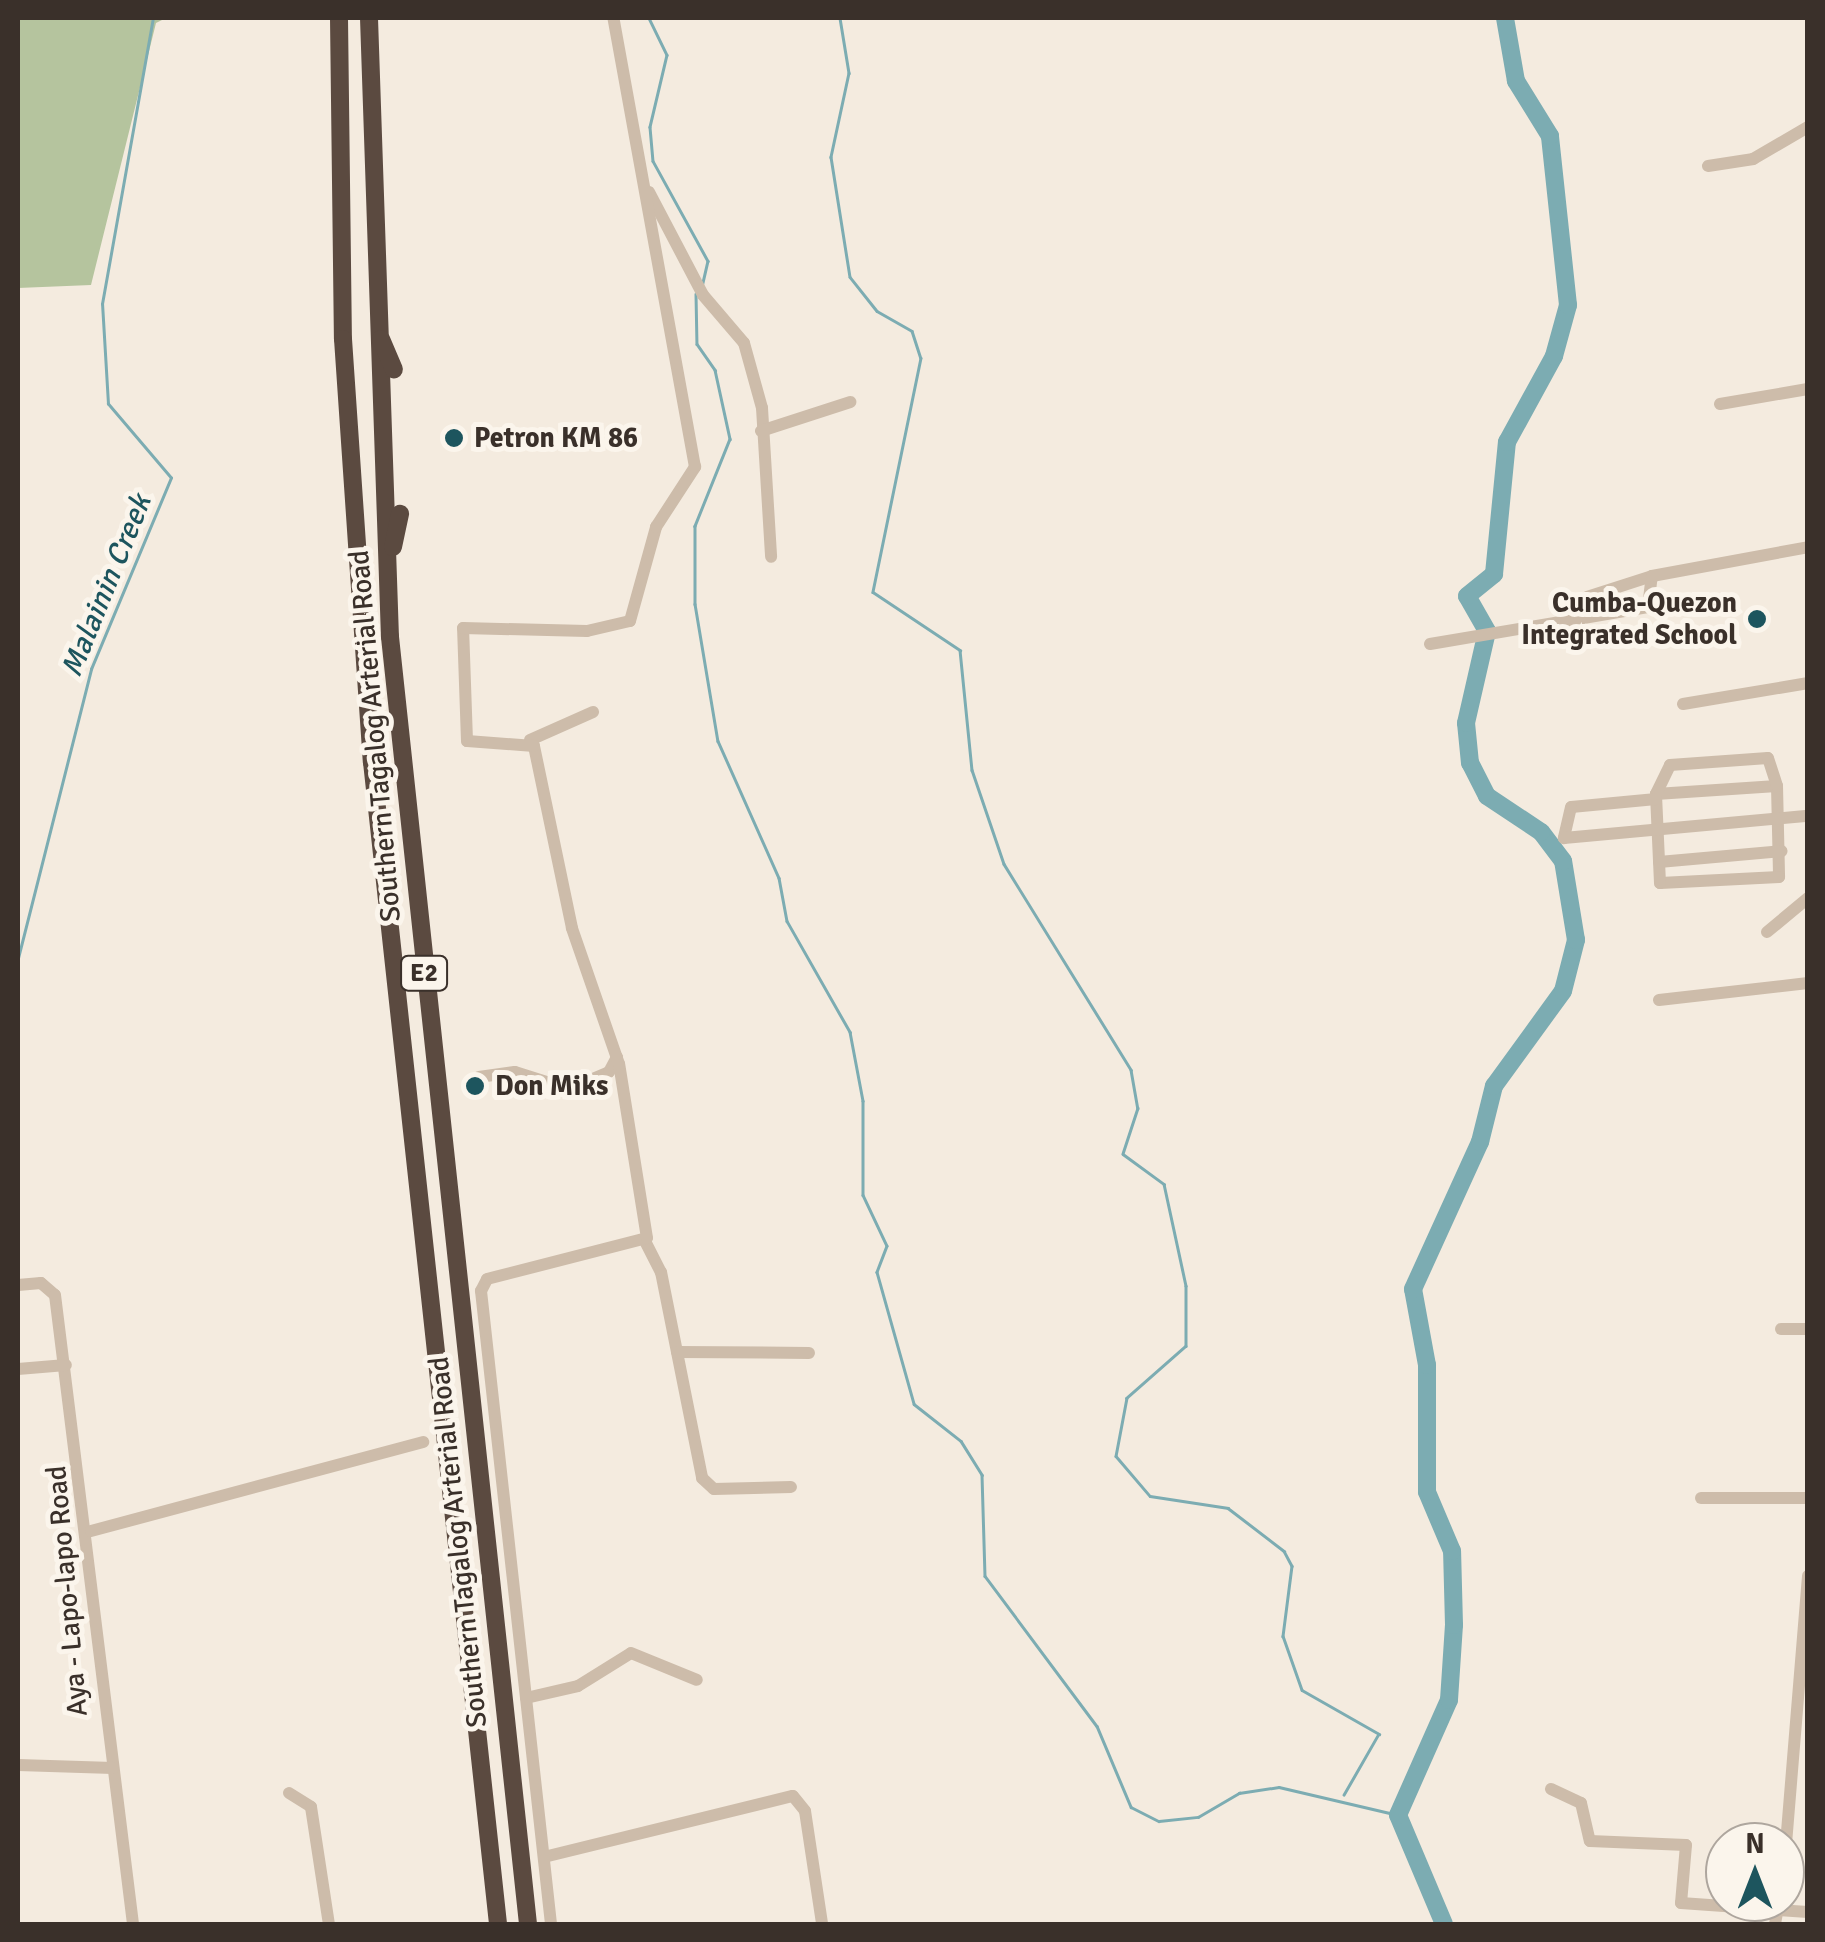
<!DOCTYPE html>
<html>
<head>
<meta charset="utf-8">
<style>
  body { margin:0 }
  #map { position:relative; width:1825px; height:1942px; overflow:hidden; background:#f4ebdf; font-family:Signika,sans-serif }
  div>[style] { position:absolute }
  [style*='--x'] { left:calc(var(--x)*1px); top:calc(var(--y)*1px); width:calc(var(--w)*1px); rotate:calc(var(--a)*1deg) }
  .green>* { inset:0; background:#b5c49e }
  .stream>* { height:2.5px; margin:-1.25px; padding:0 1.25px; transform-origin:1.25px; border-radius:1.25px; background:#7cacb2 }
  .river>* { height:18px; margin:-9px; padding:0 9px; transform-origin:9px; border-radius:9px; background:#7cacb2 }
  .minor>* { height:12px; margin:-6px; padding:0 6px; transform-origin:6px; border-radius:6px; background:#cdbcaa }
  .highway>* { height:18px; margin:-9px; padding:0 9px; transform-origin:9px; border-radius:9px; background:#5b4a40 }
  .dots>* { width:28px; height:28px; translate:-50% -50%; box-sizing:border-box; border:5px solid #fbf5ec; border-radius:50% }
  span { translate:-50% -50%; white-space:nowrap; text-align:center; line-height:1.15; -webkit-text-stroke:10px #fbf5ec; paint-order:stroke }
  .shield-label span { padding:2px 8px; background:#fbf5ec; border:2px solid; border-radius:8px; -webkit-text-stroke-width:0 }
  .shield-label { font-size:25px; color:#3a302a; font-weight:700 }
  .poi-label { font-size:28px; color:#3a302a; font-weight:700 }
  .left { translate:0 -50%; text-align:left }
  .right { translate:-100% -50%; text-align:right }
  .street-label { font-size:28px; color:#3a302a }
  .water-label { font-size:30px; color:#1d555e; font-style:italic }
  .frame { position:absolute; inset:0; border:20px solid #3a302a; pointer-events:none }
  .north { position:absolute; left:1705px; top:1822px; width:100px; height:100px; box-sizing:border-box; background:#fbf5ec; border:2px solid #aea69e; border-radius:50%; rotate:0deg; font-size:28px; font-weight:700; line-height:40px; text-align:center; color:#3a302a }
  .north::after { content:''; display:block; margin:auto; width:35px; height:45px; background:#1d555e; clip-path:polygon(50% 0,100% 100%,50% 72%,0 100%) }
</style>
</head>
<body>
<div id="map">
  <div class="green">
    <div style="clip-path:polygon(18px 18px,166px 18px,156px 23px,91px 285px,18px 288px)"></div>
  </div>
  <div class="stream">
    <div style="--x:649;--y:18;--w:41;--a:64.1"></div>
    <div style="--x:667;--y:55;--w:74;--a:103.3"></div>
    <div style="--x:650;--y:127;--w:34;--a:85"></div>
    <div style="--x:653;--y:161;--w:114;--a:61.2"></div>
    <div style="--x:708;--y:261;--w:23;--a:103"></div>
    <div style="--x:840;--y:18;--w:56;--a:80.7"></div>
    <div style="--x:849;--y:73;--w:86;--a:102.1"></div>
    <div style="--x:831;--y:157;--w:121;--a:81"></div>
    <div style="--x:850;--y:277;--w:43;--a:51.5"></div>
    <div style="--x:877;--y:311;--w:40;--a:29.7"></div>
    <div style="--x:912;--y:331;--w:28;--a:72"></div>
    <div style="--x:921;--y:358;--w:239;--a:101.6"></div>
    <div style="--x:873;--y:592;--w:105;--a:33.7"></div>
    <div style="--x:960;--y:650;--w:121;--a:84.3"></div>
    <div style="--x:972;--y:770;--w:99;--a:71.2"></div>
    <div style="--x:1004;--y:864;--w:242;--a:58.3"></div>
    <div style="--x:1131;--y:1070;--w:39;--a:80"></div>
    <div style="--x:1138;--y:1108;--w:48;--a:108.1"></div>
    <div style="--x:1123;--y:1154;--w:51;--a:36.2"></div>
    <div style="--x:1164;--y:1184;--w:104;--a:77.8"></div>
    <div style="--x:1186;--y:1286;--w:60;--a:90"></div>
    <div style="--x:1186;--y:1346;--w:79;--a:138.6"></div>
    <div style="--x:1127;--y:1398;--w:59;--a:100.7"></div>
    <div style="--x:1116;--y:1456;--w:52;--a:49.6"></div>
    <div style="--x:1150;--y:1496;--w:79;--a:8.7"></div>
    <div style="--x:1228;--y:1508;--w:71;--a:37.5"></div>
    <div style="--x:1284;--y:1551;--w:17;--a:62"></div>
    <div style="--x:1292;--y:1566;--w:71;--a:97.3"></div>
    <div style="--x:1283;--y:1636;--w:57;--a:70.6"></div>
    <div style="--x:1302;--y:1690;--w:89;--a:29.7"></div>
    <div style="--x:1379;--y:1734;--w:70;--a:119.8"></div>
    <div style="--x:696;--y:294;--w:50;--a:88.9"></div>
    <div style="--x:697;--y:344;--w:32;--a:55"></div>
    <div style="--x:715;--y:370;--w:71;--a:77.7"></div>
    <div style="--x:730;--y:439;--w:94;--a:111.9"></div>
    <div style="--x:695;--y:526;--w:78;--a:90"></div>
    <div style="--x:695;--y:604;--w:139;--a:80.5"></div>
    <div style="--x:718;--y:741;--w:150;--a:66"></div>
    <div style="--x:779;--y:878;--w:44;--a:79.5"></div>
    <div style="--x:787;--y:921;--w:128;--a:60.4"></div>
    <div style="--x:850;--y:1032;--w:70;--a:79.3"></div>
    <div style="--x:863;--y:1101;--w:94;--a:90"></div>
    <div style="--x:863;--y:1195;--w:56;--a:64.8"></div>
    <div style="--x:887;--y:1246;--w:28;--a:111"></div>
    <div style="--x:877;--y:1272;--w:137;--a:74.3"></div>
    <div style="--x:914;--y:1404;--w:60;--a:38.2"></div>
    <div style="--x:961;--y:1441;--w:40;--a:58"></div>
    <div style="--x:982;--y:1475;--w:101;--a:88.3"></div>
    <div style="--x:985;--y:1576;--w:187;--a:53.3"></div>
    <div style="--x:1097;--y:1726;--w:88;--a:67.2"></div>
    <div style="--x:1131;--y:1807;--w:31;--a:27"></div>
    <div style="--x:1159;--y:1821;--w:39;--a:-6"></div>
    <div style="--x:1198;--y:1817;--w:48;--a:-30.3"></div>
    <div style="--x:1239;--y:1793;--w:40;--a:-8.5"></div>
    <div style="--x:1279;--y:1787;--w:122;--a:13.2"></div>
    <div style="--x:18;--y:958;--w:298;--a:-75.8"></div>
    <div style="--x:91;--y:669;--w:207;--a:-67.3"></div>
    <div style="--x:171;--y:478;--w:97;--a:-130.4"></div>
    <div style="--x:108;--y:404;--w:100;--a:-93.4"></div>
    <div style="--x:102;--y:304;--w:291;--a:-79.9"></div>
  </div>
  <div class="river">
    <div style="--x:1444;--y:1924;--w:118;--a:-112.9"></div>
    <div style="--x:1398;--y:1815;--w:126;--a:-66.1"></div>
    <div style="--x:1449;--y:1700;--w:75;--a:-86.2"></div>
    <div style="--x:1454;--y:1625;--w:74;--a:-91.5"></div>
    <div style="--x:1452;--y:1551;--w:64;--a:-113"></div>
    <div style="--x:1427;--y:1492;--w:127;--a:-90"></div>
    <div style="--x:1427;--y:1365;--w:77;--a:-100.4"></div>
    <div style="--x:1413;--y:1289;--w:162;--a:-65.5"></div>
    <div style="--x:1480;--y:1142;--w:58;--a:-76"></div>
    <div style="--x:1494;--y:1086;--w:117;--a:-54"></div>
    <div style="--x:1563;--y:991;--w:53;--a:-75.7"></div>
    <div style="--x:1576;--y:940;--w:80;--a:-99.3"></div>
    <div style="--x:1563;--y:861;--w:36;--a:-127"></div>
    <div style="--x:1541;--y:832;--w:65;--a:-146.3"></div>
    <div style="--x:1487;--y:796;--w:37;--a:-117"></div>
    <div style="--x:1470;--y:763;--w:40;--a:-95.7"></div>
    <div style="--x:1466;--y:723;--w:94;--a:-77.1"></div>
    <div style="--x:1487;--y:631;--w:40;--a:-119.7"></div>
    <div style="--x:1467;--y:596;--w:35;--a:-39"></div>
    <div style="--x:1494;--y:574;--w:133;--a:-84.4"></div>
    <div style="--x:1507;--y:442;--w:98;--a:-61.3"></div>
    <div style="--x:1554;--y:356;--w:53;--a:-74.6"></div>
    <div style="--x:1568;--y:305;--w:170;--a:-96.1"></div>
    <div style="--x:1550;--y:136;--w:65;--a:-121.7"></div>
    <div style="--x:1516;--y:81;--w:64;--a:-99.9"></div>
  </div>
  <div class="minor">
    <div style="--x:1708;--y:166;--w:46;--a:-8.8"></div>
    <div style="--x:1753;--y:159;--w:64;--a:-30.2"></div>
    <div style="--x:649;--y:192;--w:116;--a:62.3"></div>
    <div style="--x:703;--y:295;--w:63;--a:49.5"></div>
    <div style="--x:744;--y:343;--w:67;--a:74.5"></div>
    <div style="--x:762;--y:408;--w:149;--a:86.5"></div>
    <div style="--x:1720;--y:404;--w:89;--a:-9.7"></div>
    <div style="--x:761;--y:431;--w:94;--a:-18"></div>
    <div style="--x:1587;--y:597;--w:68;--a:-17.9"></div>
    <div style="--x:1430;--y:644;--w:221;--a:-9.6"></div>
    <div style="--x:1648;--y:607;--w:31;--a:-83"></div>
    <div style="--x:1652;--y:576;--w:159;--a:-10.5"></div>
    <div style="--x:1683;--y:704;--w:127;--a:-9.5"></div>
    <div style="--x:530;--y:740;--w:69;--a:-24"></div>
    <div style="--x:1777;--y:786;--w:91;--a:88.7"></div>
    <div style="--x:1779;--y:877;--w:119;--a:177.1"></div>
    <div style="--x:1660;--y:883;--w:89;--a:-92.6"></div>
    <div style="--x:1656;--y:794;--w:121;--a:-3.8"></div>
    <div style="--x:1656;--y:794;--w:32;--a:-64"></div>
    <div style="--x:1670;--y:765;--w:98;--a:-4.1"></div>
    <div style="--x:1768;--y:758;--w:29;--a:72"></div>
    <div style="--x:1656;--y:799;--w:85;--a:174.6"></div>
    <div style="--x:1571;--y:807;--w:32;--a:103"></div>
    <div style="--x:1564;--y:838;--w:245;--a:-5.2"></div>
    <div style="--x:1659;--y:862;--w:123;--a:-5.1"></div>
    <div style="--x:1767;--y:932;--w:53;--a:-39.7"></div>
    <div style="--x:1659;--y:1000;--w:150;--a:-6.5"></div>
    <div style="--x:479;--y:1077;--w:36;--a:-8"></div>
    <div style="--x:515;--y:1072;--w:57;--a:17.5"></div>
    <div style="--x:569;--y:1089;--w:43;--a:-23"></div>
    <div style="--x:609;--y:1072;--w:17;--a:-62"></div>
    <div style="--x:646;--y:1243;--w:33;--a:63"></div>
    <div style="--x:661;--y:1272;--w:210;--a:78.7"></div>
    <div style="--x:702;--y:1478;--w:16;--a:43"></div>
    <div style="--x:714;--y:1489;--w:77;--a:-1.5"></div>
    <div style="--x:18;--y:1285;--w:23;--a:-5"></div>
    <div style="--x:41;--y:1283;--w:18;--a:41"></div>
    <div style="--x:55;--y:1295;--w:634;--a:82.93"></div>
    <div style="--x:1781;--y:1329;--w:27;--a:0"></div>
    <div style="--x:677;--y:1352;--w:132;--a:0.4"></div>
    <div style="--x:18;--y:1369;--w:48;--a:-4.8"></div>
    <div style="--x:1701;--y:1498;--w:107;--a:0"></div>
    <div style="--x:91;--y:1531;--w:344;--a:-15"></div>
    <div style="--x:526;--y:1698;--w:53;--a:-13"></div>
    <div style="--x:578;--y:1686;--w:62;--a:-31.9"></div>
    <div style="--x:631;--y:1653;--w:71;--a:22.2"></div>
    <div style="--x:18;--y:1765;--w:95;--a:1.8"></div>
    <div style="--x:1551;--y:1789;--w:33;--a:25"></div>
    <div style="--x:1581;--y:1803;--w:39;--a:77"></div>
    <div style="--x:1590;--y:1841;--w:96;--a:2.4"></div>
    <div style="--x:1686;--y:1845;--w:58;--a:94.9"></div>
    <div style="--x:1681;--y:1903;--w:127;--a:4.1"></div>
    <div style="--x:289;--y:1793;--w:26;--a:32"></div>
    <div style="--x:311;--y:1807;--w:118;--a:81.3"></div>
    <div style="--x:1785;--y:1856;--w:281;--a:-85.3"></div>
    <div style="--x:544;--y:1857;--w:256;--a:-13.8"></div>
    <div style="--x:793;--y:1796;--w:19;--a:51"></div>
    <div style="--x:805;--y:1811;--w:114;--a:81.4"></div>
    <div style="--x:551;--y:1924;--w:637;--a:-96.31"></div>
    <div style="--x:481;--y:1291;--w:13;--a:-63"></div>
    <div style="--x:487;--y:1279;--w:165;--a:-14.4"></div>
    <div style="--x:647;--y:1238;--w:176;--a:-99.1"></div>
    <div style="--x:619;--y:1064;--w:144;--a:-109.1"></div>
    <div style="--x:572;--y:928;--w:186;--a:-101.8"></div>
    <div style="--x:534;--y:746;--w:67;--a:-175.7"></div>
    <div style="--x:467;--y:741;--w:113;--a:-92"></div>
    <div style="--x:463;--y:628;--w:124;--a:1.4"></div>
    <div style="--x:587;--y:631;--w:44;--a:-13.1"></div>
    <div style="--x:630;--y:621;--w:98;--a:-74.5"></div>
    <div style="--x:656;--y:527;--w:72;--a:-57"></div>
    <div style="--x:695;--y:467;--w:456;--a:-100.3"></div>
    <div style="--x:1775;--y:1924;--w:22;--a:-80"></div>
  </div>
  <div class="highway">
    <div style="--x:339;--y:18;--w:321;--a:89.3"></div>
    <div style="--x:343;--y:339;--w:424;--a:86.1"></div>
    <div style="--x:372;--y:762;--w:1169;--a:83.81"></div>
    <div style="--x:369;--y:18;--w:619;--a:88.06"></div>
    <div style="--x:390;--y:637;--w:1294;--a:83.88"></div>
    <div style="--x:381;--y:339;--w:33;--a:67"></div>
    <div style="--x:393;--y:547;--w:34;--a:-78"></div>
  </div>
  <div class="dots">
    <div style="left:454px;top:438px;background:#1d555e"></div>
    <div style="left:1757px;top:619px;background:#1d555e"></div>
    <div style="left:475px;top:1086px;background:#1d555e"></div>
  </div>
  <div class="shield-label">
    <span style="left:424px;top:973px">E2</span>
  </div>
  <div class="poi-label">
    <span class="left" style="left:474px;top:438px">Petron KM 86</span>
    <span class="right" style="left:1737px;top:619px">Cumba-Quezon<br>Integrated School</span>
    <span class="left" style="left:495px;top:1086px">Don Miks</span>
  </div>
  <div class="street-label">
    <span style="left:375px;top:736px;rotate:-95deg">Southern Tagalog Arterial Road</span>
    <span style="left:458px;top:1542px;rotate:-96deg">Southern Tagalog Arterial Road</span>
    <span style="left:67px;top:1591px;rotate:-95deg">Aya - Lapo-lapo Road</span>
  </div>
  <div class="water-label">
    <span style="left:107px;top:586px;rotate:-68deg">Malainin Creek</span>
  </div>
  <div class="frame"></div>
  <div class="north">N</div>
</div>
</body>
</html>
